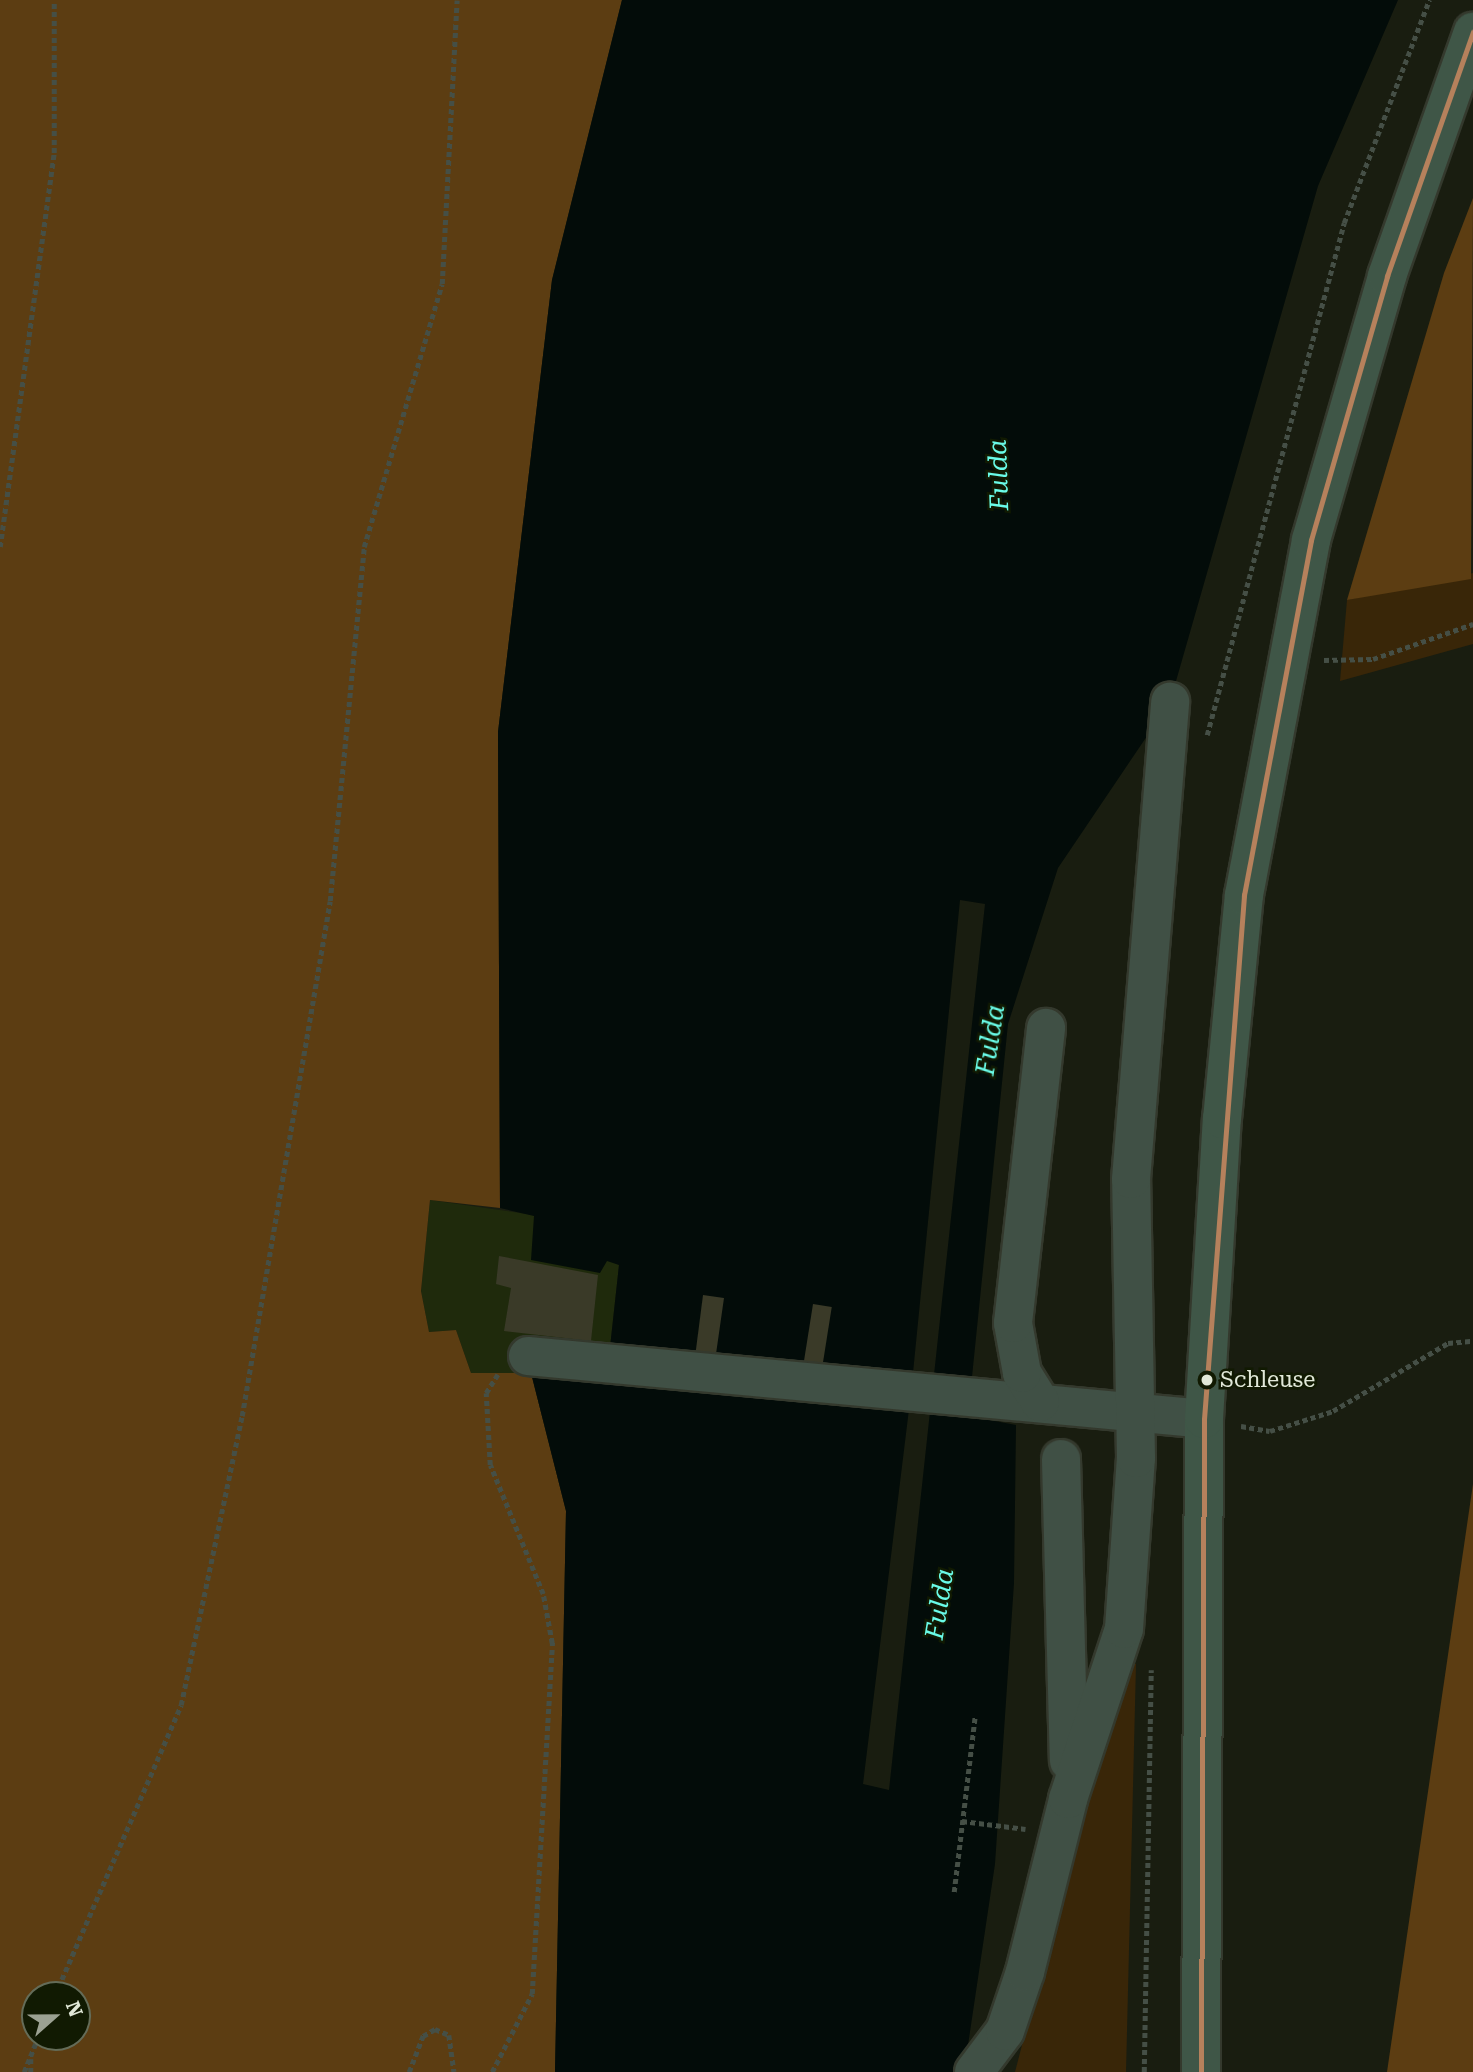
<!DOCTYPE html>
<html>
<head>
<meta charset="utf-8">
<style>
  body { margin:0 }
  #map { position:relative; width:1473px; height:2072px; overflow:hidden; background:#191d10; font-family:"Roboto Serif",serif }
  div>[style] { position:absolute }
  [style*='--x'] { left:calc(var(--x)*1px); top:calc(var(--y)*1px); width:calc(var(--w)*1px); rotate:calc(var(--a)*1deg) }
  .built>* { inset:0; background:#1f2a0c }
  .green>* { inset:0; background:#392608 }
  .forest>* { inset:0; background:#5c3d12 }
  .water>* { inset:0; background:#030c09 }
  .building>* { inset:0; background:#3a3a28; transform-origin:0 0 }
  .path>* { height:4.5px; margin-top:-2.25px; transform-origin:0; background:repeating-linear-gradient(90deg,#454f46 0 5px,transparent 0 8.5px) }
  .roads { filter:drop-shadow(2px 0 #34392d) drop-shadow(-2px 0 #34392d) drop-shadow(0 2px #34392d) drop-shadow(0 -2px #34392d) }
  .minor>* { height:38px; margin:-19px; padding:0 19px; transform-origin:19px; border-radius:19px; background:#405045 }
  .major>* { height:38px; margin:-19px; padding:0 19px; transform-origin:19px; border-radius:19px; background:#3f5647 }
  .bus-1>* { height:5px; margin:-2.5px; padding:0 2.5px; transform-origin:2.5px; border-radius:2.5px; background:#b6815c }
  .dots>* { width:19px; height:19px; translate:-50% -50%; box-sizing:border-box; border:4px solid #111a02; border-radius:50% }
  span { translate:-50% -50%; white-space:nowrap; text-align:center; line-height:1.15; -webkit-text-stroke:5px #111a02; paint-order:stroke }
  .bus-label { font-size:22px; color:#e1e8d8 }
  .left { translate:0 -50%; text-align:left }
  .water-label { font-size:26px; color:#6afce8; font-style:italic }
  .north { position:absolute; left:21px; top:1981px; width:70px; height:70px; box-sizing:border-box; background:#111a02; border:2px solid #646c58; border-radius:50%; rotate:69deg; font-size:19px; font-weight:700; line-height:28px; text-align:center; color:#e1e8d8 }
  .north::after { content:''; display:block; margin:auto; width:24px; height:32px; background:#9ba192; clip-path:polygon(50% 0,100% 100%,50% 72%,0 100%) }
</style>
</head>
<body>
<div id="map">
  <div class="built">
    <div style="clip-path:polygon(430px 1200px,534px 1215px,619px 1265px,606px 1384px,471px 1373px,456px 1330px,429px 1332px,421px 1291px)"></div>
  </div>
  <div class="green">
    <div style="clip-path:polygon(1473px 573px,1473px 644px,1340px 681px,1347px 600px)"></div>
    <div style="clip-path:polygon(1122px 1660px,1136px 1664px,1126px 2072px,1015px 2072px)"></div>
  </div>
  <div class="forest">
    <div style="clip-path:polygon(evenodd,0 0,622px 0,552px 280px,498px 732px,500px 1208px,430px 1200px,421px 1291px,429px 1332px,456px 1330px,471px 1373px,531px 1373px,566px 1511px,555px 2072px,0 2072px,0 0,35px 1995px,77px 1995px,77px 2037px,35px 2037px,35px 1995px)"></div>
    <div style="clip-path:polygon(1473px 198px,1471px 579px,1347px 600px,1444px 273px)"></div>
    <div style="clip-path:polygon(1473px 1484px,1473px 2072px,1387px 2072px)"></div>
  </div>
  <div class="water">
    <div style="clip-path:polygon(evenodd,622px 0,1398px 0,1318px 186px,1170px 702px,1058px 868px,1008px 1024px,968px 1416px,1016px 1425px,1014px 1583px,995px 1864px,964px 2072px,555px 2072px,566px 1511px,531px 1373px,606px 1384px,619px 1265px,607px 1261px,600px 1273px,531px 1260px,534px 1216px,500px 1208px,498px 732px,552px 280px,622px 0,960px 900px,985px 904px,889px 1790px,863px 1784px,911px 1393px,960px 900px)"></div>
  </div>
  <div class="building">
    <div style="clip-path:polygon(499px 1256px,598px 1275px,591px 1341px,504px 1331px,511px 1288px,496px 1284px)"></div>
    <div style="clip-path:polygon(703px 1295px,724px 1298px,713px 1375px,695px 1357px)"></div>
    <div style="left:813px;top:1304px;width:19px;height:80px;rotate:9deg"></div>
  </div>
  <div class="path">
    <div style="--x:0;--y:547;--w:398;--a:-82.2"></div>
    <div style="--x:54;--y:153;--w:153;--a:-90"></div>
    <div style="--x:1324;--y:660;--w:49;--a:-1.2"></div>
    <div style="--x:1373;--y:659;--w:106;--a:-19.3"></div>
    <div style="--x:1207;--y:735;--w:530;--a:-75.02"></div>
    <div style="--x:1344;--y:223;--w:239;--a:-69.1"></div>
    <div style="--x:1241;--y:1426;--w:29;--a:10"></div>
    <div style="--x:1270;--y:1431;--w:66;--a:-17.6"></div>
    <div style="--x:1333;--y:1411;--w:134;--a:-30.6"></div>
    <div style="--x:1448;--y:1343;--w:25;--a:-5"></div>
    <div style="--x:962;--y:1821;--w:64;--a:7.2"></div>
    <div style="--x:954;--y:1892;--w:178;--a:-83.2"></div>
    <div style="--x:55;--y:1995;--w:316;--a:-66.5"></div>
    <div style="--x:181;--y:1705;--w:295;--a:-78.1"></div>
    <div style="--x:242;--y:1416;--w:522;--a:-80.3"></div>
    <div style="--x:330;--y:901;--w:356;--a:-84.5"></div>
    <div style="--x:364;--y:547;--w:274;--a:-73.5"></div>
    <div style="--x:442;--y:284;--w:284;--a:-87"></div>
    <div style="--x:31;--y:2059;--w:13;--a:90"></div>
    <div style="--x:24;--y:2072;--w:38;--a:-68"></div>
    <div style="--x:409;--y:2072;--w:39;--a:-69"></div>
    <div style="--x:423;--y:2036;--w:14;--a:-30"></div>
    <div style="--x:435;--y:2029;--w:15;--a:23"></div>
    <div style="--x:449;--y:2035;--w:37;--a:82"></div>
    <div style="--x:492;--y:2072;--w:88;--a:-62.9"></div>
    <div style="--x:532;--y:1994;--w:352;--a:-86.7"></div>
    <div style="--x:552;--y:1643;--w:50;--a:-100.4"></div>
    <div style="--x:543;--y:1594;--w:139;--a:-112.3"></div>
    <div style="--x:490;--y:1465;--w:72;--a:-93.2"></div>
    <div style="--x:486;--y:1393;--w:22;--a:-58"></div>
    <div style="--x:1144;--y:2072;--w:402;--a:-89"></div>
  </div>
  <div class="roads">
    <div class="minor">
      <div style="--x:528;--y:1356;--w:679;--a:5.32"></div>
      <div style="--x:1040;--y:1402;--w:34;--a:-122"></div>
      <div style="--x:1022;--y:1373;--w:51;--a:-100.2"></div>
      <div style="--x:1013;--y:1323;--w:297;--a:-83.6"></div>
      <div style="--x:1061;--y:1459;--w:302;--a:88.5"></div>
      <div style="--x:974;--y:2072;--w:51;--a:-52.9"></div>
      <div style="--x:1005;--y:2031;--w:62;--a:-71.3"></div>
      <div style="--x:1025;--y:1972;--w:178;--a:-76"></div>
      <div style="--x:1068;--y:1799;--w:179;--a:-71.8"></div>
      <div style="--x:1124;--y:1629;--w:171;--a:-86"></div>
      <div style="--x:1136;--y:1458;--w:279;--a:-91"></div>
      <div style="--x:1131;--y:1179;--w:479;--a:-85.3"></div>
    </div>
    <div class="major">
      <div style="--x:1201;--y:2072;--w:653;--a:-89.74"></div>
      <div style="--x:1204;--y:1419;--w:301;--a:-86.6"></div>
      <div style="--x:1222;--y:1119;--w:225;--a:-84.4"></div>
      <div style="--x:1244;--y:895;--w:361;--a:-79.3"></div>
      <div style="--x:1311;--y:540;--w:275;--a:-73.9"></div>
      <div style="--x:1387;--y:276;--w:259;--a:-70.6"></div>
    </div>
  </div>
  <div class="bus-1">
    <div style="--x:1201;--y:2072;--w:653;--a:-89.74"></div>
    <div style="--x:1204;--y:1419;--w:526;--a:-85.63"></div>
    <div style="--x:1244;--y:895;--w:361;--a:-79.3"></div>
    <div style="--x:1311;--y:540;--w:275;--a:-73.9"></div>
    <div style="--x:1387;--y:276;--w:259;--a:-70.6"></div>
  </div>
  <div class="dots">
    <div style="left:1207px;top:1380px;background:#e1e8d8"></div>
  </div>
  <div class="bus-label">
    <span class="left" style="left:1220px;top:1380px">Schleuse</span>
  </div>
  <div class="water-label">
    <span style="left:999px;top:475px;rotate:-92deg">Fulda</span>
    <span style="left:991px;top:1040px;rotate:-81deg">Fulda</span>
    <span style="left:940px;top:1604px;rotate:-81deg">Fulda</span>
  </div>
  <div class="north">N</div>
</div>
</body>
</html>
